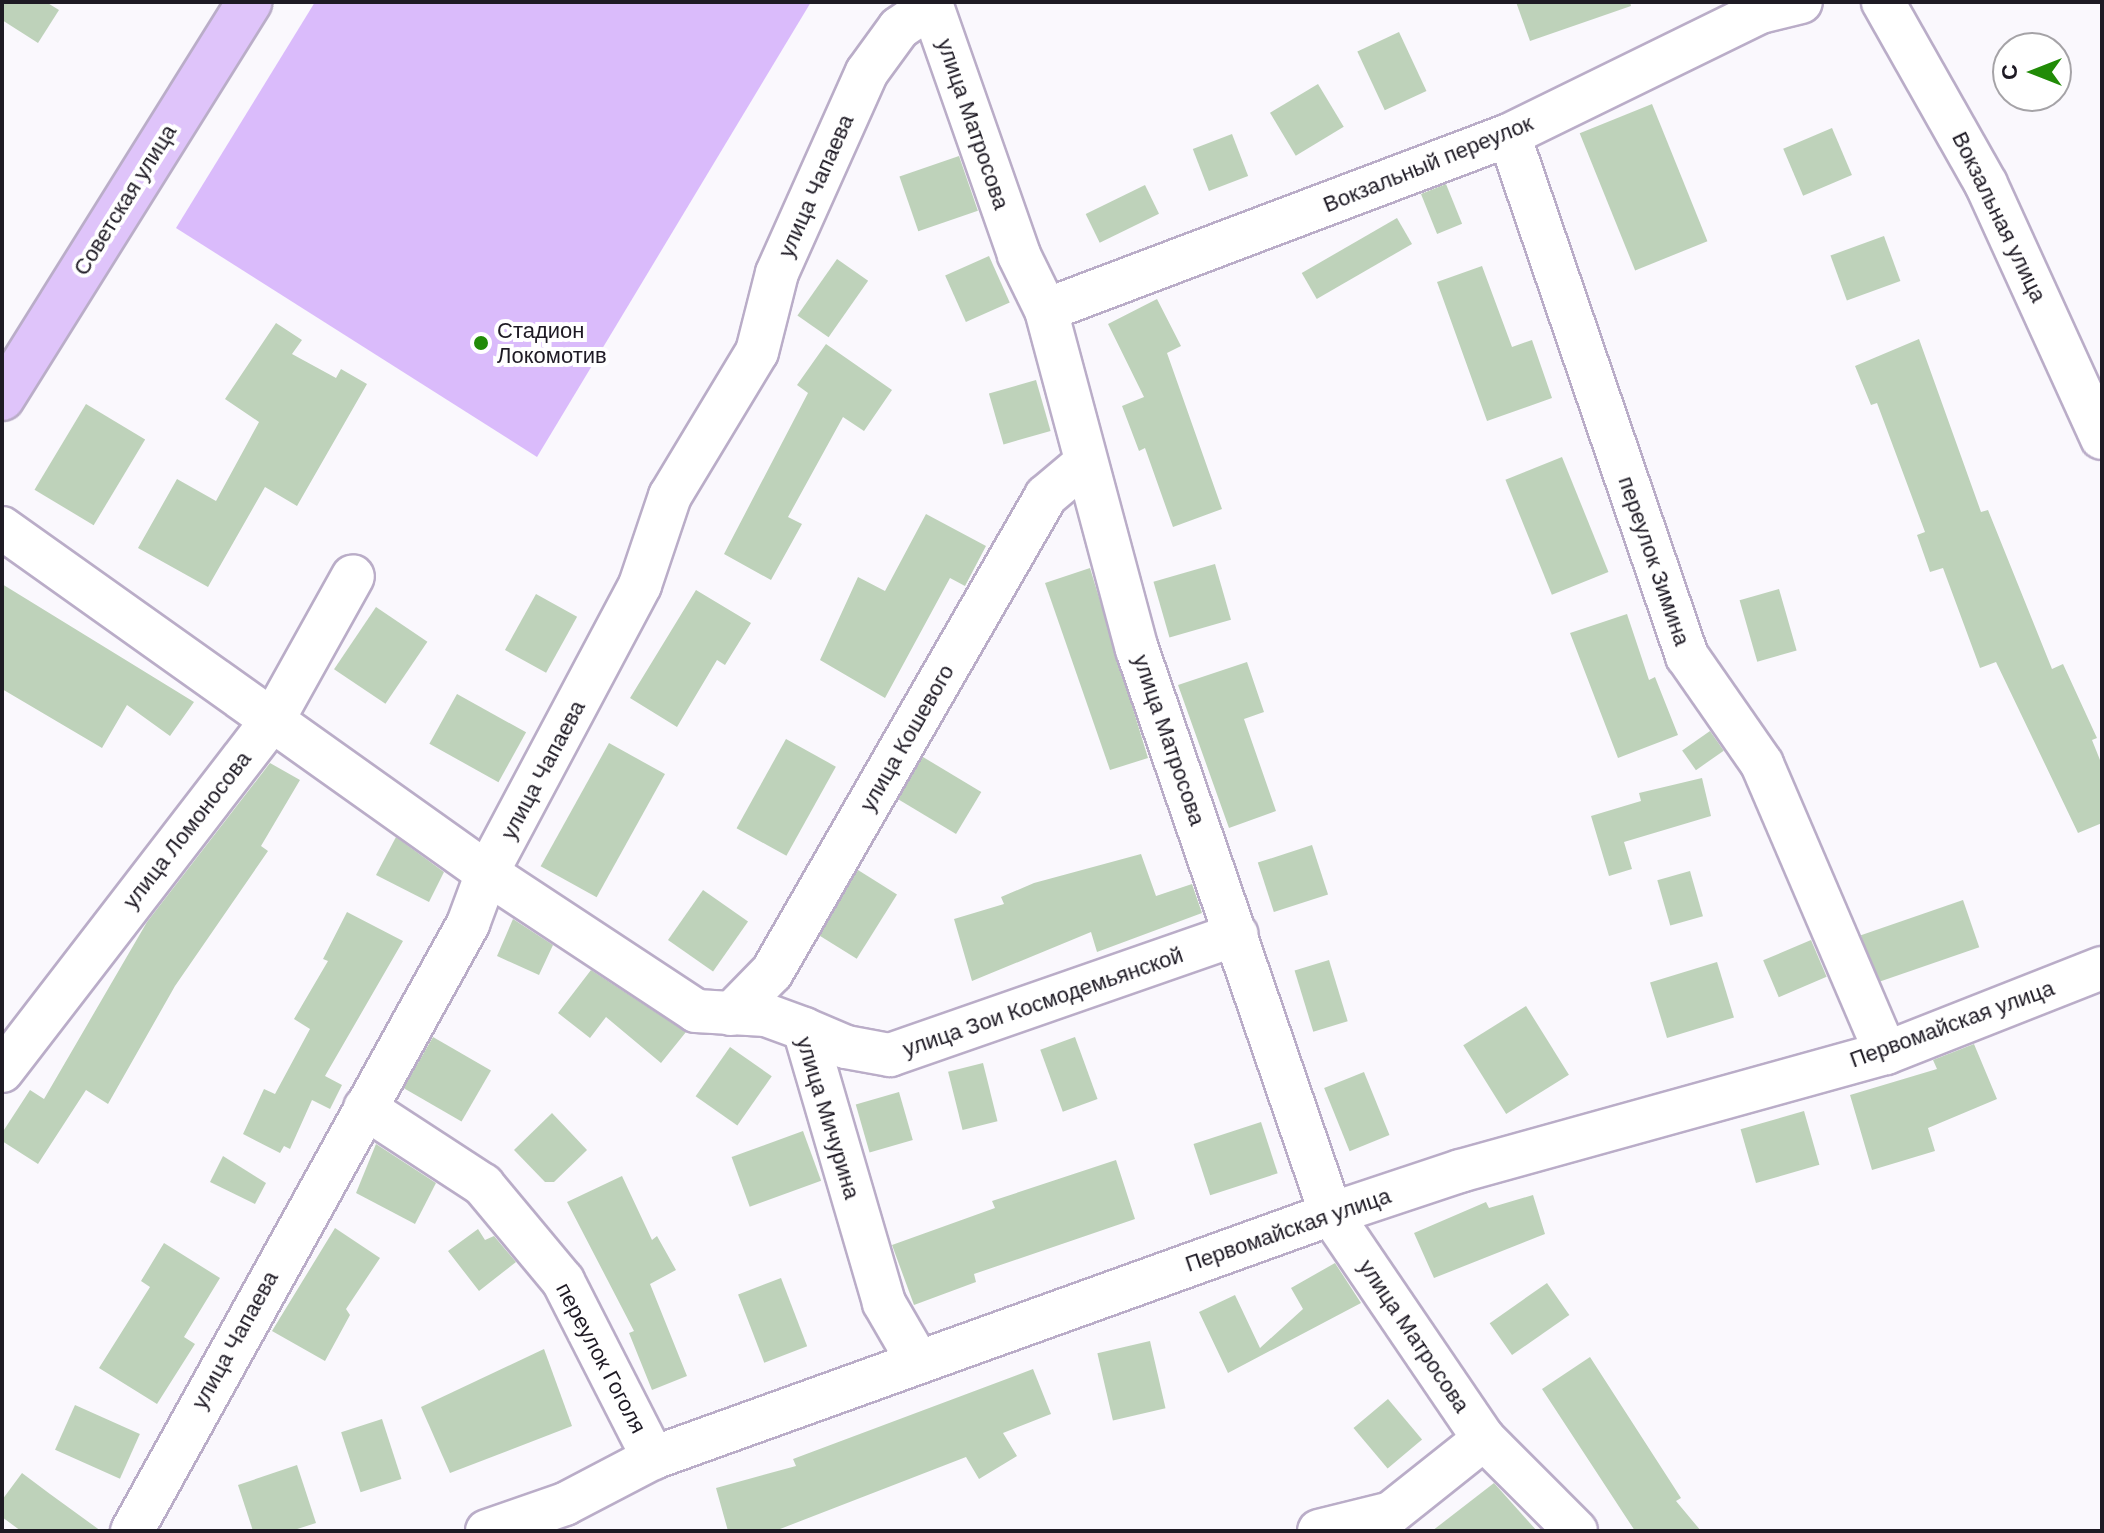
<!DOCTYPE html>
<html>
<head>
<meta charset="utf-8">
<style>
  body { margin:0 }
  #map { position:relative; width:2104px; height:1533px; overflow:hidden; background:#faf8fd; font-family:Arial,sans-serif }
  div>[style] { position:absolute }
  [style*='--x'] { left:calc(var(--x)*1px); top:calc(var(--y)*1px); width:calc(var(--w)*1px); rotate:calc(var(--a)*1deg) }
  .green>* { inset:0; background:#dabbfb }
  .building>* { inset:0; background:#bed2ba; transform-origin:0 0 }
  .roads { filter:drop-shadow(2px 0 #baadc8) drop-shadow(-2px 0 #baadc8) drop-shadow(0 2px #baadc8) drop-shadow(0 -2px #baadc8) }
  .minor>* { height:42px; margin:-21px; padding:0 21px; transform-origin:21px; border-radius:21px; background:#fff }
  .major>* { height:44px; margin:-22px; padding:0 22px; transform-origin:22px; border-radius:22px; background:#dfc4fa }
  .dots>* { width:22px; height:22px; translate:-50% -50%; box-sizing:border-box; border:4px solid #fff; border-radius:50% }
  span { translate:-50% -50%; white-space:nowrap; text-align:center; line-height:1.15; -webkit-text-stroke:8px #fff; paint-order:stroke }
  .street-label { font-size:22px; color:#1e1a24 }
  .poi-label { font-size:22px; color:#1e1a24 }
  .left { translate:0 -50%; text-align:left }
  .frame { position:absolute; inset:0; border:4px solid #1e1a24; pointer-events:none }
  .north { position:absolute; left:1992px; top:32px; width:80px; height:80px; box-sizing:border-box; background:#fff; border:2px solid #a5a3a7; border-radius:50%; rotate:270deg; font-size:22px; font-weight:700; line-height:32px; text-align:center; color:#1e1a24 }
  .north::after { content:''; display:block; margin:auto; width:28px; height:36px; background:#218b07; clip-path:polygon(50% 0,100% 100%,50% 72%,0 100%) }
</style>
</head>
<body>
<div id="map">
  <div class="green">
    <div style="clip-path:polygon(315px 2px,811px 2px,537px 457px,176px 228px)"></div>
  </div>
  <div class="building">
    <div style="clip-path:polygon(2px 2px,46px 2px,59px 10px,38px 43px,2px 20px)"></div>
    <div style="clip-path:polygon(1516px 2px,1630px 2px,1631px 6px,1530px 41px)"></div>
    <div style="left:1399px;top:32px;width:65px;height:46px;rotate:65deg"></div>
    <div style="left:1318px;top:84px;width:50px;height:56px;rotate:59deg"></div>
    <div style="left:1652px;top:104px;width:148px;height:78px;rotate:68deg"></div>
    <div style="left:1832px;top:128px;width:51px;height:53px;rotate:67deg"></div>
    <div style="left:1232px;top:134px;width:45px;height:42px;rotate:69deg"></div>
    <div style="left:959px;top:156px;width:58px;height:63px;rotate:71deg"></div>
    <div style="left:1446px;top:184px;width:43px;height:27px;rotate:68deg"></div>
    <div style="left:1145px;top:185px;width:32px;height:66px;rotate:64deg"></div>
    <div style="left:1397px;top:218px;width:30px;height:110px;rotate:60deg"></div>
    <div style="left:1884px;top:236px;width:48px;height:57px;rotate:70deg"></div>
    <div style="left:989px;top:256px;width:51px;height:48px;rotate:66deg"></div>
    <div style="left:837px;top:259px;width:38px;height:69px;rotate:35deg"></div>
    <div style="clip-path:polygon(1482px 266px,1512px 347px,1532px 340px,1552px 398px,1487px 421px,1437px 282px)"></div>
    <div style="clip-path:polygon(1157px 299px,1181px 346px,1167px 353px,1222px 509px,1173px 527px,1145px 448px,1139px 451px,1122px 406px,1144px 397px,1108px 324px)"></div>
    <div style="clip-path:polygon(276px 323px,302px 340px,292px 354px,336px 378px,341px 369px,367px 384px,297px 506px,265px 487px,208px 587px,138px 548px,177px 479px,216px 501px,259px 422px,225px 399px)"></div>
    <div style="clip-path:polygon(1919px 339px,1981px 512px,1988px 510px,2052px 669px,2063px 664px,2097px 738px,2092px 740px,2102px 765px,2102px 823px,2078px 833px,1996px 662px,1980px 668px,1943px 568px,1930px 572px,1917px 535px,1925px 532px,1877px 403px,1871px 405px,1855px 366px)"></div>
    <div style="clip-path:polygon(826px 344px,892px 390px,864px 431px,843px 417px,788px 517px,802px 524px,771px 580px,724px 554px,808px 393px,797px 385px)"></div>
    <div style="left:1036px;top:380px;width:53px;height:49px;rotate:74deg"></div>
    <div style="left:86px;top:404px;width:69px;height:100px;rotate:31deg"></div>
    <div style="left:1562px;top:457px;width:124px;height:61px;rotate:68deg"></div>
    <div style="clip-path:polygon(926px 514px,986px 546px,965px 586px,950px 578px,885px 698px,820px 660px,858px 577px,885px 591px)"></div>
    <div style="left:1215px;top:564px;width:58px;height:64px;rotate:74deg"></div>
    <div style="clip-path:polygon(1090px 568px,1148px 758px,1110px 770px,1045px 583px)"></div>
    <div style="clip-path:polygon(2px 584px,194px 702px,170px 736px,127px 705px,102px 748px,2px 689px)"></div>
    <div style="left:1779px;top:589px;width:64px;height:41px;rotate:74deg"></div>
    <div style="clip-path:polygon(696px 590px,751px 623px,725px 665px,717px 660px,677px 727px,630px 698px)"></div>
    <div style="left:536px;top:594px;width:47px;height:64px;rotate:29deg"></div>
    <div style="left:376px;top:607px;width:62px;height:75px;rotate:34deg"></div>
    <div style="clip-path:polygon(1627px 614px,1649px 680px,1655px 677px,1678px 735px,1618px 758px,1570px 633px)"></div>
    <div style="clip-path:polygon(1247px 662px,1264px 712px,1244px 719px,1276px 811px,1229px 828px,1178px 685px)"></div>
    <div style="left:457px;top:694px;width:79px;height:57px;rotate:29deg"></div>
    <div style="left:1710px;top:731px;width:24px;height:34px;rotate:55deg"></div>
    <div style="left:786px;top:739px;width:57px;height:102px;rotate:29deg"></div>
    <div style="left:609px;top:743px;width:64px;height:141px;rotate:29deg"></div>
    <div style="left:923px;top:757px;width:68px;height:49px;rotate:31deg"></div>
    <div style="clip-path:polygon(270px 763px,300px 780px,261px 846px,268px 851px,175px 986px,108px 1104px,86px 1090px,38px 1164px,2px 1141px,2px 1133px,30px 1090px,44px 1099px,147px 922px)"></div>
    <div style="clip-path:polygon(1702px 778px,1711px 816px,1624px 842px,1632px 869px,1609px 876px,1591px 816px,1641px 801px,1639px 793px)"></div>
    <div style="clip-path:polygon(396px 837px,444px 872px,429px 902px,376px 875px)"></div>
    <div style="left:1312px;top:845px;width:52px;height:57px;rotate:72deg"></div>
    <div style="clip-path:polygon(1141px 854px,1156px 896px,1192px 884px,1202px 913px,1097px 952px,1091px 932px,972px 981px,954px 919px,1004px 904px,1001px 897px,1034px 883px)"></div>
    <div style="left:858px;top:870px;width:46px;height:76px;rotate:32deg"></div>
    <div style="left:1690px;top:871px;width:47px;height:34px;rotate:74deg"></div>
    <div style="left:703px;top:890px;width:55px;height:61px;rotate:35deg"></div>
    <div style="left:1963px;top:900px;width:50px;height:108px;rotate:71deg"></div>
    <div style="clip-path:polygon(347px 912px,403px 941px,325px 1076px,342px 1085px,330px 1109px,312px 1100px,290px 1149px,284px 1146px,280px 1153px,243px 1134px,264px 1089px,275px 1094px,310px 1029px,294px 1019px,328px 961px,323px 959px)"></div>
    <div style="clip-path:polygon(513px 919px,553px 945px,539px 975px,497px 956px)"></div>
    <div style="left:1811px;top:940px;width:40px;height:52px;rotate:67deg"></div>
    <div style="left:1329px;top:960px;width:64px;height:36px;rotate:73deg"></div>
    <div style="left:1717px;top:962px;width:58px;height:70px;rotate:73deg"></div>
    <div style="clip-path:polygon(591px 970px,686px 1032px,661px 1063px,606px 1017px,590px 1038px,558px 1013px)"></div>
    <div style="left:1526px;top:1006px;width:81px;height:74px;rotate:58deg"></div>
    <div style="left:433px;top:1037px;width:67px;height:59px;rotate:30deg"></div>
    <div style="left:1075px;top:1037px;width:66px;height:37px;rotate:70deg"></div>
    <div style="clip-path:polygon(1974px 1044px,1997px 1099px,1928px 1128px,1935px 1151px,1872px 1170px,1850px 1095px,1937px 1069px,1933px 1060px)"></div>
    <div style="left:730px;top:1047px;width:51px;height:60px;rotate:35deg"></div>
    <div style="left:983px;top:1063px;width:60px;height:36px;rotate:76deg"></div>
    <div style="left:1364px;top:1072px;width:68px;height:43px;rotate:68deg"></div>
    <div style="left:899px;top:1092px;width:50px;height:45px;rotate:74deg"></div>
    <div style="left:1804px;top:1111px;width:56px;height:66px;rotate:74deg"></div>
    <div style="clip-path:polygon(552px 1113px,587px 1150px,554px 1182px,545px 1182px,514px 1150px)"></div>
    <div style="left:1261px;top:1122px;width:54px;height:71px;rotate:72deg"></div>
    <div style="left:803px;top:1131px;width:53px;height:76px;rotate:70deg"></div>
    <div style="clip-path:polygon(376px 1144px,436px 1183px,415px 1224px,356px 1193px)"></div>
    <div style="clip-path:polygon(223px 1156px,266px 1183px,255px 1204px,210px 1182px)"></div>
    <div style="clip-path:polygon(1116px 1160px,1135px 1219px,974px 1274px,976px 1282px,914px 1305px,892px 1245px,995px 1208px,992px 1201px)"></div>
    <div style="clip-path:polygon(622px 1176px,652px 1240px,657px 1236px,676px 1270px,650px 1284px,687px 1376px,652px 1390px,629px 1333px,634px 1331px,567px 1202px)"></div>
    <div style="clip-path:polygon(1533px 1195px,1545px 1234px,1434px 1278px,1414px 1233px,1486px 1202px,1489px 1208px)"></div>
    <div style="clip-path:polygon(335px 1228px,380px 1258px,346px 1309px,350px 1315px,325px 1361px,272px 1331px)"></div>
    <div style="clip-path:polygon(478px 1229px,485px 1240px,494px 1236px,516px 1262px,479px 1291px,448px 1251px)"></div>
    <div style="clip-path:polygon(164px 1243px,220px 1278px,184px 1337px,195px 1344px,157px 1404px,99px 1368px,150px 1287px,141px 1281px)"></div>
    <div style="clip-path:polygon(1335px 1263px,1361px 1303px,1228px 1373px,1199px 1312px,1235px 1295px,1260px 1348px,1303px 1309px,1291px 1288px)"></div>
    <div style="left:781px;top:1278px;width:73px;height:46px;rotate:69deg"></div>
    <div style="left:1547px;top:1283px;width:39px;height:70px;rotate:55deg"></div>
    <div style="left:1150px;top:1341px;width:69px;height:54px;rotate:77deg"></div>
    <div style="clip-path:polygon(544px 1349px,572px 1426px,450px 1473px,421px 1407px)"></div>
    <div style="clip-path:polygon(1590px 1357px,1681px 1498px,1676px 1501px,1701px 1531px,1635px 1531px,1542px 1389px)"></div>
    <div style="clip-path:polygon(1033px 1369px,1051px 1414px,1003px 1433px,1017px 1456px,979px 1479px,966px 1457px,780px 1529px,728px 1531px,716px 1488px,796px 1466px,793px 1459px)"></div>
    <div style="left:1388px;top:1399px;width:53px;height:45px;rotate:50deg"></div>
    <div style="left:75px;top:1405px;width:71px;height:49px;rotate:24deg"></div>
    <div style="left:382px;top:1419px;width:63px;height:43px;rotate:72deg"></div>
    <div style="clip-path:polygon(297px 1465px,316px 1523px,291px 1531px,253px 1531px,238px 1485px)"></div>
    <div style="clip-path:polygon(22px 1473px,50px 1494px,101px 1531px,21px 1531px,2px 1517px,2px 1500px)"></div>
    <div style="clip-path:polygon(1494px 1483px,1537px 1531px,1432px 1531px)"></div>
  </div>
  <div class="roads">
    <div class="minor">
      <div style="--x:1883;--y:2;--w:209;--a:60.5"></div>
      <div style="--x:1986;--y:184;--w:279;--a:65.5"></div>
      <div style="--x:1509;--y:135;--w:551;--a:71.14"></div>
      <div style="--x:1687;--y:656;--w:131;--a:55.2"></div>
      <div style="--x:1762;--y:764;--w:314;--a:66.8"></div>
      <div style="--x:1046;--y:310;--w:495;--a:-20.7"></div>
      <div style="--x:1509;--y:135;--w:280;--a:-26.1"></div>
      <div style="--x:1760;--y:12;--w:42;--a:-13.7"></div>
      <div style="--x:2;--y:528;--w:595;--a:35.43"></div>
      <div style="--x:487;--y:873;--w:250;--a:33.4"></div>
      <div style="--x:696;--y:1011;--w:70;--a:3.3"></div>
      <div style="--x:766;--y:1015;--w:40;--a:20.2"></div>
      <div style="--x:804;--y:1029;--w:285;--a:73.7"></div>
      <div style="--x:884;--y:1303;--w:66;--a:59.9"></div>
      <div style="--x:731;--y:1014;--w:59;--a:-45.7"></div>
      <div style="--x:772;--y:972;--w:549;--a:-60.07"></div>
      <div style="--x:1046;--y:496;--w:50;--a:-40.1"></div>
      <div style="--x:804;--y:1029;--w:46;--a:23.2"></div>
      <div style="--x:846;--y:1047;--w:45;--a:10.3"></div>
      <div style="--x:890;--y:1055;--w:367;--a:-19.2"></div>
      <div style="--x:2;--y:1071;--w:446;--a:-52.4"></div>
      <div style="--x:274;--y:718;--w:162;--a:-60.9"></div>
      <div style="--x:365;--y:1108;--w:141;--a:33.1"></div>
      <div style="--x:483;--y:1185;--w:125;--a:50.2"></div>
      <div style="--x:563;--y:1281;--w:199;--a:63"></div>
      <div style="--x:132;--y:1531;--w:694;--a:-61.03"></div>
      <div style="--x:468;--y:924;--w:54;--a:-69.6"></div>
      <div style="--x:487;--y:873;--w:326;--a:-62"></div>
      <div style="--x:640;--y:585;--w:94;--a:-71.4"></div>
      <div style="--x:670;--y:496;--w:168;--a:-58.9"></div>
      <div style="--x:757;--y:352;--w:81;--a:-75.8"></div>
      <div style="--x:777;--y:273;--w:220;--a:-65.9"></div>
      <div style="--x:867;--y:72;--w:54;--a:-54"></div>
      <div style="--x:899;--y:28;--w:40;--a:-34"></div>
      <div style="--x:932;--y:6;--w:264;--a:70.7"></div>
      <div style="--x:1019;--y:255;--w:61;--a:63.9"></div>
      <div style="--x:1046;--y:310;--w:351;--a:75"></div>
      <div style="--x:1137;--y:649;--w:597;--a:71.05"></div>
      <div style="--x:1331;--y:1214;--w:272;--a:55.8"></div>
      <div style="--x:1484;--y:1439;--w:130;--a:45"></div>
      <div style="--x:487;--y:1531;--w:83;--a:-19.1"></div>
      <div style="--x:565;--y:1504;--w:99;--a:-27.6"></div>
      <div style="--x:653;--y:1458;--w:721;--a:-19.79"></div>
      <div style="--x:1331;--y:1214;--w:136;--a:-18.4"></div>
      <div style="--x:1460;--y:1171;--w:442;--a:-15.5"></div>
      <div style="--x:1886;--y:1053;--w:232;--a:-21.5"></div>
      <div style="--x:1319;--y:1531;--w:74;--a:-14"></div>
      <div style="--x:1391;--y:1513;--w:119;--a:-38.5"></div>
    </div>
    <div class="major">
      <div style="--x:2;--y:398;--w:467;--a:-58"></div>
    </div>
  </div>
  <div class="dots">
    <div style="left:481px;top:343px;background:#218b07"></div>
  </div>
  <div class="street-label">
    <span style="left:973px;top:124px;rotate:71deg">улица Матросова</span>
    <span style="left:1428px;top:164px;rotate:-22deg">Вокзальный переулок</span>
    <span style="left:816px;top:186px;rotate:-66deg">улица Чапаева</span>
    <span style="left:125px;top:200px;rotate:-58deg">Советская улица</span>
    <span style="left:1999px;top:217px;rotate:64deg">Вокзальная улица</span>
    <span style="left:1654px;top:561px;rotate:71deg">переулок Зимина</span>
    <span style="left:907px;top:738px;rotate:-60deg">улица Кошевого</span>
    <span style="left:1169px;top:740px;rotate:71deg">улица Матросова</span>
    <span style="left:543px;top:770px;rotate:-62deg">улица Чапаева</span>
    <span style="left:187px;top:830px;rotate:-52deg">улица Ломоносова</span>
    <span style="left:1043px;top:1002px;rotate:-19deg">улица Зои Космодемьянской</span>
    <span style="left:1952px;top:1024px;rotate:-20deg">Первомайская улица</span>
    <span style="left:828px;top:1118px;rotate:73deg">улица Мичурина</span>
    <span style="left:1288px;top:1230px;rotate:-19deg">Первомайская улица</span>
    <span style="left:1414px;top:1336px;rotate:56deg">улица Матросова</span>
    <span style="left:235px;top:1340px;rotate:-61deg">улица Чапаева</span>
    <span style="left:601px;top:1358px;rotate:62deg">переулок Гоголя</span>
  </div>
  <div class="poi-label">
    <span class="left" style="left:497px;top:343px">Стадион<br>Локомотив</span>
  </div>
  <div class="frame"></div>
  <div class="north">С</div>
</div>
</body>
</html>
